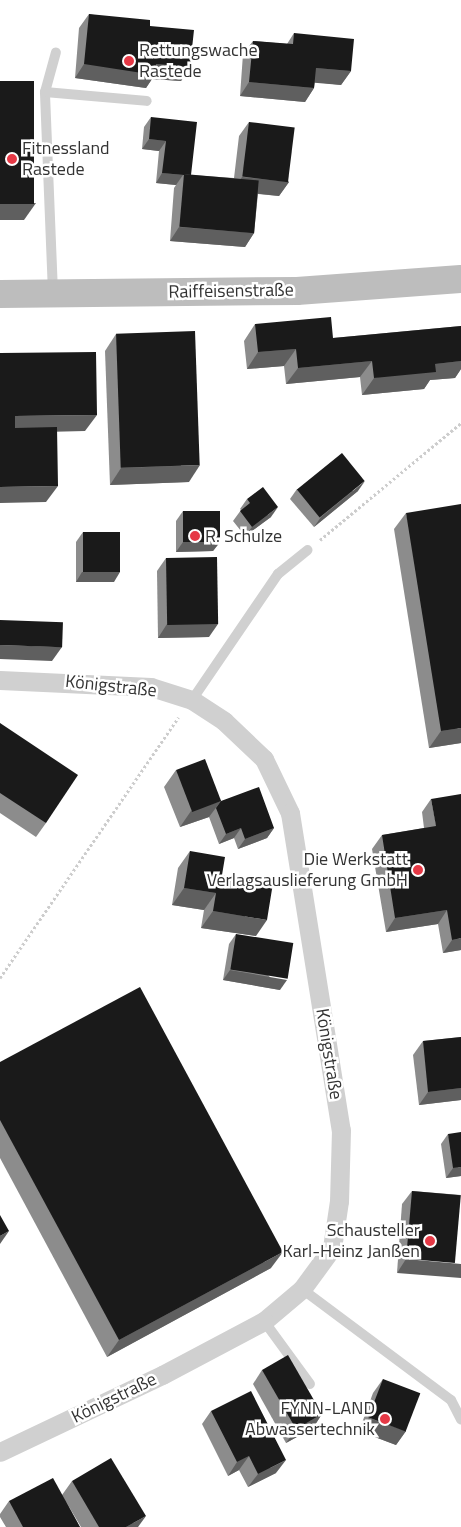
<!DOCTYPE html>
<html>
<head>
<meta charset="utf-8">
<style>
  body { margin:0 }
  #map { position:relative; width:461px; height:1527px; overflow:hidden; background:#fff; font-family:"Titillium Web",sans-serif }
  div>[style] { position:absolute }
  [style*='--x'] { left:calc(var(--x)*1px); top:calc(var(--y)*1px); width:calc(var(--w)*1px); rotate:calc(var(--a)*1deg) }
  .path>* { height:3px; margin-top:-1.5px; transform-origin:0; background:repeating-linear-gradient(90deg,#cdcdcd 0 2.5px,transparent 0 5px) }
  .lane>* { height:10px; margin:-5px; padding:0 5px; transform-origin:5px; border-radius:5px; background:#d0d0d0 }
  .street>* { height:19px; margin:-9.5px; padding:0 9.5px; transform-origin:9.5px; border-radius:9.5px; background:#d0d0d0 }
  .secondary>* { height:28px; margin:-14px; padding:0 14px; transform-origin:14px; border-radius:14px; background:#bdbdbd }
  .wall>* { inset:0; background:#8c8c8c }
  .shaded-wall>* { inset:0; background:#5f5f5f }
  .building>* { inset:0; background:#1a1a1a; transform-origin:0 0 }
  .dots>* { width:14px; height:14px; translate:-50% -50%; box-sizing:border-box; border:2px solid #fff; border-radius:50% }
  span { translate:-50% -50%; white-space:nowrap; text-align:center; line-height:1.15; -webkit-text-stroke:5px #fff; paint-order:stroke }
  .poi-label { font-size:18px; color:#333 }
  .left { translate:0 -50%; text-align:left }
  .right { translate:-100% -50%; text-align:right }
  .street-label { font-size:18px; color:#333 }
</style>
</head>
<body>
<div id="map">
  <div class="path">
    <div style="--x:320;--y:540;--w:183;--a:-39.7"></div>
    <div style="--x:0;--y:978;--w:316;--a:-55.6"></div>
  </div>
  <div class="lane">
    <div style="--x:45;--y:92;--w:102;--a:5"></div>
    <div style="--x:53;--y:293;--w:201;--a:-92.3"></div>
    <div style="--x:45;--y:92;--w:41;--a:-74.6"></div>
    <div style="--x:192;--y:700;--w:153;--a:-55.7"></div>
    <div style="--x:278;--y:574;--w:38;--a:-39"></div>
    <div style="--x:302;--y:1289;--w:186;--a:36.7"></div>
    <div style="--x:451;--y:1400;--w:22;--a:63"></div>
    <div style="--x:264;--y:1321;--w:78;--a:53.9"></div>
  </div>
  <div class="street">
    <div style="--x:0;--y:680;--w:151;--a:2.7"></div>
    <div style="--x:151;--y:687;--w:43;--a:17.6"></div>
    <div style="--x:192;--y:700;--w:38;--a:33"></div>
    <div style="--x:224;--y:721;--w:55;--a:43.5"></div>
    <div style="--x:264;--y:759;--w:60;--a:64.3"></div>
    <div style="--x:290;--y:813;--w:321;--a:80.9"></div>
    <div style="--x:341;--y:1130;--w:71;--a:91.6"></div>
    <div style="--x:339;--y:1201;--w:48;--a:98.5"></div>
    <div style="--x:332;--y:1248;--w:51;--a:126.2"></div>
    <div style="--x:302;--y:1289;--w:50;--a:139.9"></div>
    <div style="--x:264;--y:1321;--w:115;--a:152.1"></div>
    <div style="--x:162;--y:1375;--w:179;--a:154.6"></div>
  </div>
  <div class="secondary">
    <div style="--x:0;--y:294;--w:297;--a:-0.6"></div>
    <div style="--x:297;--y:291;--w:164;--a:-4.2"></div>
  </div>
  <div class="wall">
    <div style="clip-path:polygon(89px 14px,150px 26px,190px 67px,181px 81px,152px 79px,146px 88px,75px 78px,79px 28px)"></div>
    <div style="clip-path:polygon(294px 33px,351px 71px,341px 85px,315px 82px,314px 88px,305px 102px,240px 96px,243px 54px,253px 41px,287px 44px)"></div>
    <div style="clip-path:polygon(151px 117px,191px 175px,234px 178px,239px 136px,249px 122px,289px 182px,279px 196px,258px 194px,254px 233px,245px 247px,170px 241px,174px 188px,176px 185px,156px 183px,159px 151px,142px 149px,144px 127px)"></div>
    <div style="clip-path:polygon(255px 324px,333px 338px,461px 326px,461px 369px,455px 378px,430px 380px,424px 389px,362px 395px,360px 377px,286px 384px,284px 366px,247px 369px,244px 341px)"></div>
    <div style="clip-path:polygon(116px 334px,189px 482px,110px 485px,105px 351px)"></div>
    <div style="clip-path:polygon(297px 489px,358px 491px,314px 527px,290px 499px)"></div>
    <div style="clip-path:polygon(247px 499px,271px 517px,245px 536px,233px 521px,241px 510px,240px 509px)"></div>
    <div style="clip-path:polygon(183px 511px,220px 542px,213px 551px,176px 552px,176px 521px)"></div>
    <div style="clip-path:polygon(406px 513px,461px 743px,429px 748px,394px 529px)"></div>
    <div style="clip-path:polygon(83px 532px,114px 582px,76px 582px,76px 542px)"></div>
    <div style="clip-path:polygon(166px 558px,209px 637px,158px 638px,157px 571px)"></div>
    <div style="clip-path:polygon(0 723px,46px 823px,36px 837px,0 813px)"></div>
    <div style="clip-path:polygon(176px 770px,221px 801px,274px 828px,267px 838px,238px 849px,234px 838px,219px 844px,209px 817px,180px 827px,164px 787px)"></div>
    <div style="clip-path:polygon(431px 799px,461px 950px,443px 953px,438px 924px,386px 932px,372px 849px,382px 835px,424px 828px,422px 812px)"></div>
    <div style="clip-path:polygon(190px 851px,222px 875px,256px 936px,201px 928px,204px 910px,172px 905px,178px 868px)"></div>
    <div style="clip-path:polygon(236px 934px,280px 990px,223px 980px,229px 944px)"></div>
    <div style="clip-path:polygon(461px 1037px,461px 1100px,419px 1105px,413px 1055px,423px 1041px)"></div>
    <div style="clip-path:polygon(0 1062px,271px 1268px,107px 1357px,0 1158px)"></div>
    <div style="clip-path:polygon(448px 1134px,461px 1176px,446px 1178px,441px 1144px)"></div>
    <div style="clip-path:polygon(412px 1191px,461px 1195px,397px 1273px,402px 1204px)"></div>
    <div style="clip-path:polygon(262px 1370px,322px 1414px,313px 1428px,286px 1443px,253px 1384px)"></div>
    <div style="clip-path:polygon(383px 1379px,406px 1431px,396px 1445px,359px 1431px,373px 1393px)"></div>
    <div style="clip-path:polygon(211px 1411px,276px 1473px,248px 1487px,239px 1470px,228px 1476px,202px 1424px)"></div>
    <div style="clip-path:polygon(72px 1481px,138px 1527px,81px 1527px,65px 1500px,80px 1527px,6px 1527px,0 1517px,0 1514px,9px 1501px,62px 1495px)"></div>
  </div>
  <div class="shaded-wall">
    <div style="clip-path:polygon(84px 64px,156px 64px,190px 67px,181px 81px,152px 79px,146px 88px,75px 78px)"></div>
    <div style="clip-path:polygon(316px 68px,351px 71px,341px 85px,306px 82px)"></div>
    <div style="clip-path:polygon(249px 82px,314px 88px,305px 102px,240px 96px)"></div>
    <div style="clip-path:polygon(149px 139px,166px 141px,159px 151px,142px 149px)"></div>
    <div style="clip-path:polygon(162px 173px,183px 175px,176px 185px,156px 183px)"></div>
    <div style="clip-path:polygon(242px 177px,289px 182px,279px 196px,233px 191px)"></div>
    <div style="clip-path:polygon(36px 203px,24px 220px,0 220px,0 204px)"></div>
    <div style="clip-path:polygon(179px 227px,254px 233px,245px 247px,170px 241px)"></div>
    <div style="clip-path:polygon(296px 349px,284px 366px,247px 369px,258px 352px)"></div>
    <div style="clip-path:polygon(372px 361px,360px 377px,286px 384px,298px 368px)"></div>
    <div style="clip-path:polygon(461px 361px,461px 369px,455px 378px,430px 380px,424px 389px,362px 395px,374px 378px,435px 364px)"></div>
    <div style="clip-path:polygon(97px 415px,85px 431px,3px 433px,15px 416px)"></div>
    <div style="clip-path:polygon(200px 465px,189px 482px,110px 485px,121px 468px)"></div>
    <div style="clip-path:polygon(365px 481px,358px 491px,314px 527px,321px 517px)"></div>
    <div style="clip-path:polygon(58px 486px,46px 502px,0 503px,0 487px)"></div>
    <div style="clip-path:polygon(278px 507px,271px 517px,245px 536px,252px 527px)"></div>
    <div style="clip-path:polygon(183px 542px,220px 542px,213px 551px,176px 552px)"></div>
    <div style="clip-path:polygon(82px 572px,120px 572px,114px 582px,76px 582px)"></div>
    <div style="clip-path:polygon(167px 624px,218px 624px,209px 637px,158px 638px)"></div>
    <div style="clip-path:polygon(0 645px,62px 647px,52px 661px,0 659px)"></div>
    <div style="clip-path:polygon(461px 728px,461px 743px,429px 748px,441px 731px)"></div>
    <div style="clip-path:polygon(221px 801px,209px 817px,180px 827px,191px 811px)"></div>
    <div style="clip-path:polygon(241px 828px,234px 838px,219px 844px,226px 834px)"></div>
    <div style="clip-path:polygon(274px 828px,267px 838px,238px 849px,245px 839px)"></div>
    <div style="clip-path:polygon(184px 888px,216px 893px,204px 910px,172px 905px)"></div>
    <div style="clip-path:polygon(447px 910px,438px 924px,386px 932px,395px 918px)"></div>
    <div style="clip-path:polygon(213px 911px,267px 920px,256px 936px,201px 928px)"></div>
    <div style="clip-path:polygon(461px 938px,461px 950px,443px 953px,452px 940px)"></div>
    <div style="clip-path:polygon(230px 970px,287px 980px,280px 990px,223px 980px)"></div>
    <div style="clip-path:polygon(461px 1088px,461px 1100px,419px 1105px,428px 1092px)"></div>
    <div style="clip-path:polygon(461px 1167px,461px 1176px,446px 1178px,453px 1168px)"></div>
    <div style="clip-path:polygon(9px 1231px,0 1244px,0 1236px)"></div>
    <div style="clip-path:polygon(283px 1252px,271px 1268px,107px 1357px,119px 1340px)"></div>
    <div style="clip-path:polygon(406px 1259px,461px 1264px,461px 1278px,397px 1273px)"></div>
    <div style="clip-path:polygon(322px 1414px,313px 1428px,286px 1443px,296px 1429px)"></div>
    <div style="clip-path:polygon(369px 1418px,406px 1431px,396px 1445px,359px 1431px)"></div>
    <div style="clip-path:polygon(249px 1456px,239px 1470px,228px 1476px,237px 1462px)"></div>
    <div style="clip-path:polygon(286px 1460px,276px 1473px,248px 1487px,258px 1474px)"></div>
    <div style="clip-path:polygon(146px 1516px,138px 1527px,126px 1527px)"></div>
  </div>
  <div class="building">
    <div style="clip-path:polygon(89px 14px,150px 20px,150px 26px,194px 30px,190px 67px,156px 64px,155px 75px,84px 64px)"></div>
    <div style="clip-path:polygon(294px 33px,354px 39px,351px 71px,316px 68px,314px 88px,249px 82px,253px 41px,293px 44px)"></div>
    <div style="left:0;top:81px;width:34px;height:123px"></div>
    <div style="clip-path:polygon(151px 117px,197px 122px,191px 175px,184px 174px,184px 175px,162px 173px,166px 141px,149px 139px)"></div>
    <div style="left:249px;top:122px;width:46px;height:55px;rotate:7deg"></div>
    <div style="left:184px;top:174px;width:75px;height:53px;rotate:5deg"></div>
    <div style="clip-path:polygon(331px 317px,333px 338px,461px 326px,461px 361px,435px 364px,436px 372px,374px 378px,372px 361px,298px 368px,296px 349px,258px 352px,255px 324px)"></div>
    <div style="left:195px;top:331px;width:134px;height:79px;rotate:88deg"></div>
    <div style="clip-path:polygon(96px 352px,97px 415px,15px 416px,15px 428px,57px 427px,58px 486px,0 487px,0 353px)"></div>
    <div style="left:342px;top:453px;width:36px;height:58px;rotate:51deg"></div>
    <div style="clip-path:polygon(263px 487px,278px 507px,252px 527px,240px 511px,250px 503px,247px 499px)"></div>
    <div style="clip-path:polygon(461px 504px,461px 728px,441px 731px,406px 513px)"></div>
    <div style="left:183px;top:511px;width:37px;height:31px"></div>
    <div style="left:83px;top:532px;width:37px;height:40px"></div>
    <div style="left:217px;top:557px;width:67px;height:51px;rotate:89deg"></div>
    <div style="left:0;top:620px;width:63px;height:25px;rotate:2deg"></div>
    <div style="clip-path:polygon(0 723px,78px 775px,46px 823px,0 793px)"></div>
    <div style="left:205px;top:759px;width:45px;height:31px;rotate:69deg"></div>
    <div style="clip-path:polygon(259px 787px,274px 828px,245px 839px,241px 828px,226px 834px,216px 808px,221px 801px)"></div>
    <div style="clip-path:polygon(461px 794px,461px 938px,452px 940px,447px 910px,395px 918px,382px 835px,436px 826px,431px 799px)"></div>
    <div style="clip-path:polygon(190px 851px,225px 857px,222px 875px,273px 883px,267px 920px,213px 911px,216px 893px,184px 888px)"></div>
    <div style="left:236px;top:934px;width:58px;height:36px;rotate:9deg"></div>
    <div style="clip-path:polygon(140px 987px,283px 1252px,119px 1340px,0 1120px,0 1062px)"></div>
    <div style="clip-path:polygon(461px 1037px,461px 1088px,428px 1092px,423px 1041px)"></div>
    <div style="clip-path:polygon(461px 1132px,461px 1167px,453px 1168px,448px 1134px)"></div>
    <div style="left:412px;top:1191px;width:49px;height:68px;rotate:5deg"></div>
    <div style="clip-path:polygon(0 1215px,9px 1231px,0 1236px)"></div>
    <div style="left:288px;top:1355px;width:68px;height:30px;rotate:60deg"></div>
    <div style="left:383px;top:1379px;width:40px;height:41px;rotate:21deg"></div>
    <div style="clip-path:polygon(251px 1391px,286px 1460px,258px 1474px,249px 1456px,237px 1462px,211px 1411px)"></div>
    <div style="clip-path:polygon(111px 1458px,146px 1516px,126px 1527px,99px 1527px,72px 1481px)"></div>
    <div style="clip-path:polygon(53px 1478px,80px 1527px,23px 1527px,9px 1501px)"></div>
  </div>
  <div class="dots">
    <div style="left:129px;top:61px;background:#e63946"></div>
    <div style="left:12px;top:159px;background:#e63946"></div>
    <div style="left:195px;top:536px;background:#e63946"></div>
    <div style="left:418px;top:870px;background:#e63946"></div>
    <div style="left:430px;top:1241px;background:#e63946"></div>
    <div style="left:385px;top:1419px;background:#e63946"></div>
  </div>
  <div class="poi-label">
    <span class="left" style="left:139px;top:61px">Rettungswache<br>Rastede</span>
    <span class="left" style="left:22px;top:159px">Fitnessland<br>Rastede</span>
    <span class="left" style="left:205px;top:536px">R. Schulze</span>
    <span class="right" style="left:408px;top:870px">Die Werkstatt<br>Verlagsauslieferung GmbH</span>
    <span class="right" style="left:420px;top:1241px">Schausteller<br>Karl-Heinz Janßen</span>
    <span class="right" style="left:375px;top:1419px">FYNN-LAND<br>Abwassertechnik</span>
  </div>
  <div class="street-label">
    <span style="left:231px;top:291px;rotate:-1deg">Raiffeisenstraße</span>
    <span style="left:111px;top:686px;rotate:6deg">Königstraße</span>
    <span style="left:329px;top:1054px;rotate:81deg">Königstraße</span>
    <span style="left:114px;top:1398px;rotate:-26deg">Königstraße</span>
  </div>
</div>
</body>
</html>
